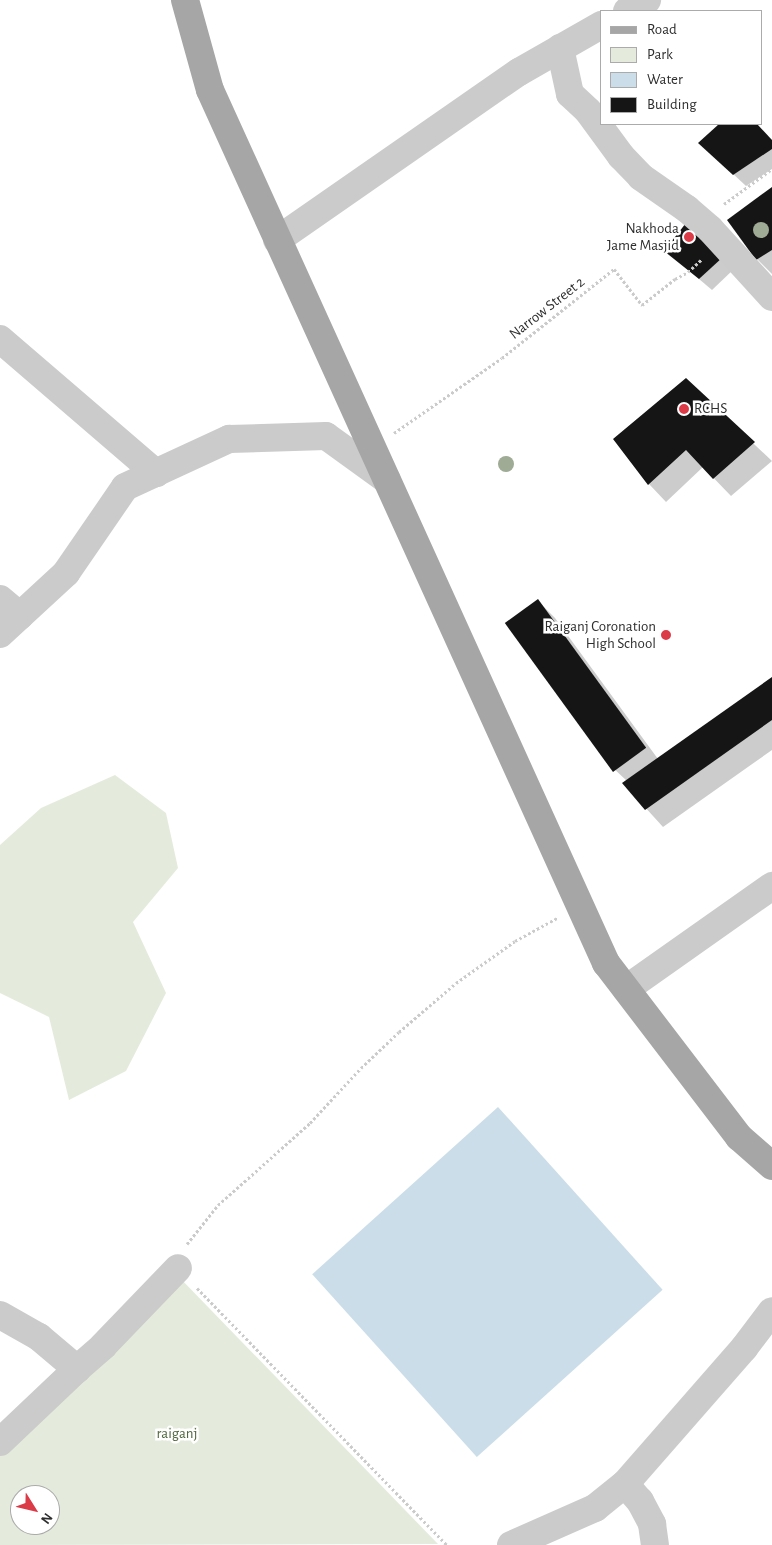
<!DOCTYPE html>
<html>
<head>
<meta charset="utf-8">
<style>
  body { margin:0 }
  #map { position:relative; width:772px; height:1545px; overflow:hidden; background:#fff; font-family:"Alegreya Sans",sans-serif }
  div>[style] { position:absolute }
  [style*='--x'] { left:calc(var(--x)*1px); top:calc(var(--y)*1px); width:calc(var(--w)*1px); rotate:calc(var(--a)*1deg) }
  .green>* { inset:0; background:#e4ebdc }
  .water>* { inset:0; background:#cadde9; transform-origin:0 0 }
  .shadow>* { inset:0; background:#0003 }
  .building>* { inset:0; background:#151515; transform-origin:0 0 }
  .path>* { height:3px; margin-top:-1.5px; transform-origin:0; background:repeating-linear-gradient(90deg,#cbcbcb 0 2.5px,transparent 0 5px) }
  .minor>* { height:28px; margin:-14px; padding:0 14px; transform-origin:14px; border-radius:14px; background:#cbcbcb }
  .primary>* { height:28px; margin:-14px; padding:0 14px; transform-origin:14px; border-radius:14px; background:#a6a6a6 }
  .trees>* { width:16px; height:16px; margin:-8px; border-radius:50%; background:#9fab95 }
  .dots>* { width:14px; height:14px; translate:-50% -50%; box-sizing:border-box; border:2px solid #fff; border-radius:50% }
  span { translate:-50% -50%; white-space:nowrap; text-align:center; line-height:1.15; -webkit-text-stroke:5px #fff; paint-order:stroke }
  .poi-label { font-size:15px; color:#2e2e2e }
  .right { translate:-100% -50%; text-align:right }
  .left { translate:0 -50%; text-align:left }
  .street-label { font-size:15px; color:#2e2e2e }
  .park-label { font-size:15px; color:#51673e }
  .legend { position:absolute; left:600px; top:10px; width:162px; height:115px; box-sizing:border-box; background:#fff; border:1px solid #ababab; margin:0; padding:6px 9px; list-style:none; font-size:15px; color:#2e2e2e }
  .legend li { display:flex; align-items:center; gap:10px; height:25px }
  .legend b { width:25px; border:1px solid #ababab }
  .north { position:absolute; left:10px; top:1485px; width:50px; height:50px; box-sizing:border-box; background:#fff; border:1px solid #ababab; border-radius:50%; rotate:126deg; font-size:14px; font-weight:700; line-height:20px; text-align:center; color:#2e2e2e }
  .north::after { content:''; display:block; margin:auto; width:18px; height:22px; background:#db3a47; clip-path:polygon(50% 0,100% 100%,50% 72%,0 100%) }
</style>
</head>
<body>
<div id="map">
  <div class="green">
    <div style="clip-path:polygon(115px 775px,166px 813px,178px 868px,133px 922px,166px 993px,126px 1071px,69px 1100px,49px 1017px,0 993px,0 845px,41px 808px)"></div>
    <div style="clip-path:polygon(evenodd,178px 1276px,438px 1544px,0 1545px,0 1454px,178px 1276px,20px 1495px,50px 1495px,50px 1525px,20px 1525px,20px 1495px)"></div>
  </div>
  <div class="water">
    <div style="left:498px;top:1107px;width:246px;height:250px;rotate:48deg"></div>
  </div>
  <div class="shadow">
    <div style="clip-path:polygon(721px 124px,755px 124px,772px 141px,772px 169px,746px 186px,700px 143px)"></div>
    <div style="clip-path:polygon(772px 188px,772px 274px,757px 259px)"></div>
    <div style="clip-path:polygon(687px 225px,734px 269px,712px 290px,666px 251px)"></div>
    <div style="clip-path:polygon(686px 380px,772px 461px,731px 496px,703px 467px,666px 502px,649px 484px)"></div>
    <div style="clip-path:polygon(538px 601px,555px 618px,658px 759px,772px 678px,772px 750px,663px 827px,623px 783px,627px 781px,612px 767px)"></div>
  </div>
  <div class="building">
    <div style="clip-path:polygon(719px 124px,757px 124px,772px 140px,772px 149px,733px 175px,698px 143px)"></div>
    <div style="clip-path:polygon(772px 187px,772px 250px,756px 260px,727px 220px)"></div>
    <div style="clip-path:polygon(686px 223px,723px 257px,699px 279px,664px 251px)"></div>
    <div style="clip-path:polygon(686px 378px,755px 442px,713px 479px,686px 450px,648px 485px,613px 439px)"></div>
    <div style="left:538px;top:599px;width:184px;height:41px;rotate:54deg"></div>
    <div style="clip-path:polygon(772px 677px,772px 720px,645px 810px,622px 783px)"></div>
  </div>
  <div class="path">
    <div style="--x:724;--y:204;--w:59;--a:-36.1"></div>
    <div style="--x:394;--y:433;--w:131;--a:-34.8"></div>
    <div style="--x:502;--y:358;--w:143;--a:-38.5"></div>
    <div style="--x:614;--y:269;--w:46;--a:52.1"></div>
    <div style="--x:642;--y:305;--w:42;--a:-38.2"></div>
    <div style="--x:675;--y:279;--w:15;--a:-28"></div>
    <div style="--x:688;--y:272;--w:19;--a:-43"></div>
    <div style="--x:187;--y:1244;--w:50;--a:-51.5"></div>
    <div style="--x:218;--y:1205;--w:123;--a:-41.7"></div>
    <div style="--x:310;--y:1123;--w:75;--a:-47.2"></div>
    <div style="--x:361;--y:1068;--w:52;--a:-43.5"></div>
    <div style="--x:399;--y:1032;--w:75;--a:-40.7"></div>
    <div style="--x:456;--y:983;--w:72;--a:-35.4"></div>
    <div style="--x:515;--y:941;--w:48;--a:-28.7"></div>
    <div style="--x:197;--y:1288;--w:359;--a:45.8"></div>
  </div>
  <div class="minor">
    <div style="--x:627;--y:11;--w:23;--a:-29"></div>
    <div style="--x:560;--y:48;--w:47;--a:77.7"></div>
    <div style="--x:570;--y:94;--w:25;--a:43"></div>
    <div style="--x:588;--y:111;--w:56;--a:53.7"></div>
    <div style="--x:621;--y:156;--w:29;--a:46"></div>
    <div style="--x:641;--y:177;--w:56;--a:34.8"></div>
    <div style="--x:687;--y:209;--w:30;--a:41"></div>
    <div style="--x:710;--y:229;--w:92;--a:47.6"></div>
    <div style="--x:277;--y:240;--w:295;--a:-34.8"></div>
    <div style="--x:519;--y:72;--w:95;--a:-29.8"></div>
    <div style="--x:0;--y:339;--w:206;--a:40.7"></div>
    <div style="--x:0;--y:599;--w:26;--a:40"></div>
    <div style="--x:0;--y:634;--w:90;--a:-42.7"></div>
    <div style="--x:66;--y:573;--w:104;--a:-55.5"></div>
    <div style="--x:125;--y:487;--w:115;--a:-24.8"></div>
    <div style="--x:229;--y:439;--w:97;--a:-1.8"></div>
    <div style="--x:326;--y:436;--w:75;--a:35.8"></div>
    <div style="--x:626;--y:989;--w:179;--a:-35.2"></div>
    <div style="--x:0;--y:1315;--w:45;--a:29.4"></div>
    <div style="--x:39;--y:1337;--w:50;--a:40.1"></div>
    <div style="--x:77;--y:1369;--w:35;--a:-41"></div>
    <div style="--x:103;--y:1346;--w:108;--a:-46.1"></div>
    <div style="--x:0;--y:1442;--w:106;--a:-43.5"></div>
    <div style="--x:625;--y:1484;--w:23;--a:49"></div>
    <div style="--x:640;--y:1501;--w:26;--a:62"></div>
    <div style="--x:652;--y:1524;--w:21;--a:82"></div>
    <div style="--x:511;--y:1545;--w:92;--a:-23.8"></div>
    <div style="--x:595;--y:1508;--w:38;--a:-39"></div>
    <div style="--x:625;--y:1484;--w:181;--a:-48.8"></div>
    <div style="--x:744;--y:1348;--w:46;--a:-52.9"></div>
  </div>
  <div class="primary">
    <div style="--x:185;--y:0;--w:93;--a:74.5"></div>
    <div style="--x:210;--y:90;--w:959;--a:65.6"></div>
    <div style="--x:606;--y:963;--w:219;--a:52.6"></div>
    <div style="--x:739;--y:1137;--w:44;--a:41.3"></div>
  </div>
  <div class="trees">
    <div style="left:761px;top:230px"></div>
    <div style="left:506px;top:464px"></div>
  </div>
  <div class="dots">
    <div style="left:689px;top:237px;background:#db3a47"></div>
    <div style="left:684px;top:409px;background:#db3a47"></div>
    <div style="left:666px;top:635px;background:#db3a47"></div>
  </div>
  <div class="poi-label">
    <span class="right" style="left:679px;top:237px">Nakhoda<br>Jame Masjid</span>
    <span class="left" style="left:694px;top:409px">RCHS</span>
    <span class="right" style="left:656px;top:635px">Raiganj Coronation<br>High School</span>
  </div>
  <div class="street-label">
    <span style="left:547px;top:308px;rotate:-38deg">Narrow Street 2</span>
  </div>
  <div class="park-label">
    <span style="left:177px;top:1434px">raiganj</span>
  </div>
  <ul class="legend">
  <li><b style="height:6px;background:#a6a6a6"></b>Road</li>
  <li><b style="height:14px;background:#e4ebdc"></b>Park</li>
  <li><b style="height:14px;background:#cadde9"></b>Water</li>
  <li><b style="height:14px;background:#151515"></b>Building</li>
  </ul>
  <div class="north">N</div>
</div>
</body>
</html>
